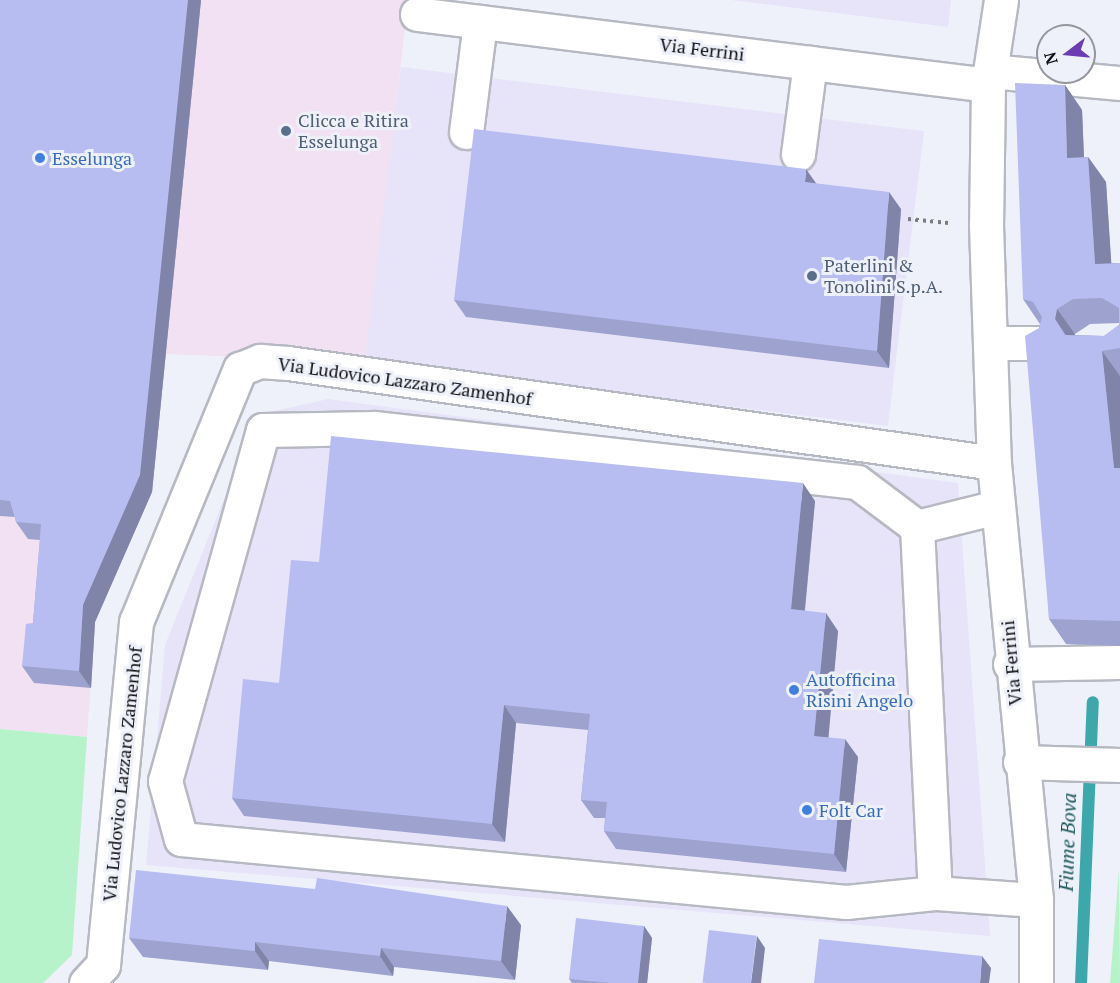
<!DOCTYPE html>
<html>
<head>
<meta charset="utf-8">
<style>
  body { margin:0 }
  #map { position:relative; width:1120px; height:983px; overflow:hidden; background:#eef0fa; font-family:"PT Serif",serif }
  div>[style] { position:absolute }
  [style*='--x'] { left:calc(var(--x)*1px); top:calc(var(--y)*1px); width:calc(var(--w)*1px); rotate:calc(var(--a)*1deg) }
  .commercial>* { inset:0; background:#f1e1f3 }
  .industrial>* { inset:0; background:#e7e4fa; transform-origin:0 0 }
  .green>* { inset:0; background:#b6f3ca }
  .stream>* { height:12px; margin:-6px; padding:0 6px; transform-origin:6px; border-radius:6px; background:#3da8ab }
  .path>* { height:4px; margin-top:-2px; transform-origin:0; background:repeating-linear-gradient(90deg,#7a7b81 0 3px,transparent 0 7.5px) }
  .roads { filter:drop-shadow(2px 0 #b7b9c2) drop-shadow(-2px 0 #b7b9c2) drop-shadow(0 2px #b7b9c2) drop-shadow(0 -2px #b7b9c2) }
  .minor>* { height:33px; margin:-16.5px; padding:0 16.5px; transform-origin:16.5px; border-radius:16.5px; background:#fff }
  .wall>* { inset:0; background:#9da3ce }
  .shaded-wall>* { inset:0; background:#8084a8 }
  .building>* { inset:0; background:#b7bdf0; transform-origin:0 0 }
  .dots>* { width:16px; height:16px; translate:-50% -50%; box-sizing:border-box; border:3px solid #eef0fa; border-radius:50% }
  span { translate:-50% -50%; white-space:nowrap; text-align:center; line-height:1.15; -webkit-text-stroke:6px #eef0fa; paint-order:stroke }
  .street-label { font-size:18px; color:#0f0f12 }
  .service-label { font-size:18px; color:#4e5e75 }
  .left { translate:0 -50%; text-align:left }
  .shop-label { font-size:18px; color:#366cbe }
  .water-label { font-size:20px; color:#1a5657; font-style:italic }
  .north { position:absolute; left:1036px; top:24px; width:60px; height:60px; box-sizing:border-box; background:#eef0fa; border:2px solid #95969d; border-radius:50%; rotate:254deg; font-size:16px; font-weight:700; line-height:24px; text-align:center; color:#0f0f12 }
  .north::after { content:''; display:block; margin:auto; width:21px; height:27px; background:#6c3cb4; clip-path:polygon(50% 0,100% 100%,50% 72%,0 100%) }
</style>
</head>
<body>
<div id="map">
  <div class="commercial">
    <div style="clip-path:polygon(0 0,408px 0,368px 362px,166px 354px,152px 492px,95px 622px,87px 737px,0 729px)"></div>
  </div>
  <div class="industrial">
    <div style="clip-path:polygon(731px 0,951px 0,948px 27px)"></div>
    <div style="left:401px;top:67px;width:527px;height:297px;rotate:7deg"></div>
    <div style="clip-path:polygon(328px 399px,958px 483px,990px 936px,146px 865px,165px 645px,258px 415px)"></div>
  </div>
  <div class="green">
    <div style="clip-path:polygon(0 729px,87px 737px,72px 955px,43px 983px,0 983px)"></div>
    <div style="clip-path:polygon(1119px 869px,1120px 983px,1110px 983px)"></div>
  </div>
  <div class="stream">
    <div style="--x:1081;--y:983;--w:281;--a:-87.6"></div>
  </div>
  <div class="path">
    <div style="--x:908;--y:219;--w:41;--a:5.6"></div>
  </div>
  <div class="roads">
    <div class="minor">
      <div style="--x:1001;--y:0;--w:86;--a:98.7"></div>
      <div style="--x:988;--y:85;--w:140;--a:90.8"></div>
      <div style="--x:986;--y:225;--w:238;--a:88.1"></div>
      <div style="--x:994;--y:463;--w:439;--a:84.5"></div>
      <div style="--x:1036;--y:900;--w:83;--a:90"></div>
      <div style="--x:417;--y:14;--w:575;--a:7.09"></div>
      <div style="--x:990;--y:71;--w:131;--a:5.3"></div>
      <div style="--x:466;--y:132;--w:111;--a:-82.7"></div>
      <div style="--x:798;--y:154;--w:92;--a:-82.5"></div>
      <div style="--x:990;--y:343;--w:51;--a:0"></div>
      <div style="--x:997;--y:507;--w:82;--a:166"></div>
      <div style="--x:917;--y:527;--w:366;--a:87.2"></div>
      <div style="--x:935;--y:893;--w:101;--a:4"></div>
      <div style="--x:917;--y:527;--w:75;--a:-143.1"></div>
      <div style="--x:857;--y:482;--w:486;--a:-173.6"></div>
      <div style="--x:374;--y:428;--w:111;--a:179"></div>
      <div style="--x:263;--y:430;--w:364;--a:105.6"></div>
      <div style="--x:165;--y:781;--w:60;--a:74.6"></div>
      <div style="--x:181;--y:839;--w:668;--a:5.41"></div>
      <div style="--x:846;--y:902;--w:89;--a:-5.8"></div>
      <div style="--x:1010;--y:664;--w:110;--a:-1"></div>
      <div style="--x:1020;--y:762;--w:100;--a:1.7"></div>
      <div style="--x:86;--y:983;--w:25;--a:-47"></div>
      <div style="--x:103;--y:965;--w:345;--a:-84.5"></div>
      <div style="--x:136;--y:622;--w:274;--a:-67.7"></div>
      <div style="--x:240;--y:369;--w:22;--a:-22"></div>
      <div style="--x:260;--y:361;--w:28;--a:4"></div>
      <div style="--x:288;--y:363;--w:713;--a:8.06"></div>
    </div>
  </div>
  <div class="wall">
    <div style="clip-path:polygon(0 0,201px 0,152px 492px,95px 622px,91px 688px,34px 683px,22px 666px,33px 623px,40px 540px,28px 539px,16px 522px,15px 517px,0 516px)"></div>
    <div style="clip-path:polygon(evenodd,1065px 85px,1082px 110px,1084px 157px,1088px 157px,1106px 182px,1111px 263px,1120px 263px,1120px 646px,1066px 644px,1049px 619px,1039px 328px,1040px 324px,1023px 299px,1065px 85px,1119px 323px,1119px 325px,1104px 336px,1075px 335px,1075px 334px,1090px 324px,1119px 323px)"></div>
    <div style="clip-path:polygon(817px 184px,901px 209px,889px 368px,466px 317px,454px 300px)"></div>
    <div style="clip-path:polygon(815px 501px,805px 611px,838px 631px,828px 737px,858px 757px,846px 872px,616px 849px,604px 831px,605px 818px,594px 818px,581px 800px,588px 730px,516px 723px,505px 842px,244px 816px,232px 798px,279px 683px,319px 562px)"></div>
    <div style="clip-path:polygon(521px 925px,515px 980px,394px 967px,393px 976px,269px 961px,268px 970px,143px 957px,129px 938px)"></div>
    <div style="clip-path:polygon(644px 926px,652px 938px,647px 983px,572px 983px,569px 979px)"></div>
  </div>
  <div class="shaded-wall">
    <div style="clip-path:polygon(188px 0,201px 0,152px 492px,95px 622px,91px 688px,79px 671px,83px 605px)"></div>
    <div style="clip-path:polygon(1065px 85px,1082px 110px,1085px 183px,1067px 158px)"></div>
    <div style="clip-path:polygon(1088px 157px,1106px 182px,1113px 289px,1095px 264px)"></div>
    <div style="clip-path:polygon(806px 169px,818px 186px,805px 182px)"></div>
    <div style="clip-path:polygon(889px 192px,901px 209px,889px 368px,877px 351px)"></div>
    <div style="clip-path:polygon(1057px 309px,1075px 334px,1072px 344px,1055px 319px)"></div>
    <div style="clip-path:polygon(1102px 351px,1120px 376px,1120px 476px,1114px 468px)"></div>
    <div style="clip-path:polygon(803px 483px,815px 501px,803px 627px,791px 609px)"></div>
    <div style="clip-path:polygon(826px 613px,838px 631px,827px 754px,814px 736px)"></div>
    <div style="clip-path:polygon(504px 705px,516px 723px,505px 842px,492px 824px)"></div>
    <div style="clip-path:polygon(845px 739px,858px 757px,846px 872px,834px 854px)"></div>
    <div style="clip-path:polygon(507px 906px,521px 925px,515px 980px,501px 961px)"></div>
    <div style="clip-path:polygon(644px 926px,652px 938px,647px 983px,638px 983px)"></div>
    <div style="clip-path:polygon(757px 936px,765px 948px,761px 983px,751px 983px)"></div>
    <div style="clip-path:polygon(255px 942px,269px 961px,268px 970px,255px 951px)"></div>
    <div style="clip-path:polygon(381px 948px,394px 967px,393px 976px,380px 956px)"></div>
    <div style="clip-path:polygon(982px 956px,991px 968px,989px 983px,980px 983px)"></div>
  </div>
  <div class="building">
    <div style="clip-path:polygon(0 0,188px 0,140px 475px,83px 605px,79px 671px,22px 666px,26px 624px,33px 623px,41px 524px,16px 522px,10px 501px,0 500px)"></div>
    <div style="clip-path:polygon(evenodd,1015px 83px,1065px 85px,1067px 158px,1088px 157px,1095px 264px,1120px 263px,1120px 348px,1102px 351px,1114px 468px,1120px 468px,1120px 621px,1049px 619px,1025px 336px,1039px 328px,1042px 317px,1033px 302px,1023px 299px,1015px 83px,1102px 298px,1119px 308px,1119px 325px,1104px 336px,1065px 335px,1055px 319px,1057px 309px,1073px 299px,1102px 298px)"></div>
    <div style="clip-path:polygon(474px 129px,806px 169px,805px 182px,889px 192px,877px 351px,454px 300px)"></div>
    <div style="clip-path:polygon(331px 436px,803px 483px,791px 609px,826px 613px,814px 736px,845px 739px,834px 854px,604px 831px,607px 802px,581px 800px,590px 714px,504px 705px,492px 824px,232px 798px,243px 679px,279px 683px,291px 560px,319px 562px)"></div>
    <div style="clip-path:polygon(136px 870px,315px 889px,317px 878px,507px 906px,501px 961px,381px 948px,380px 956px,255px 942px,255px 951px,129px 938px)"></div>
    <div style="clip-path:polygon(576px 918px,644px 926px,638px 983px,609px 983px,569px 979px)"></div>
    <div style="left:709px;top:930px;width:48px;height:53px;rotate:7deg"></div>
    <div style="clip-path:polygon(819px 939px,982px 956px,980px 983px,814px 983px)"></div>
  </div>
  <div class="dots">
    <div style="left:286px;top:131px;background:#5c6f8a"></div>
    <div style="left:40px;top:158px;background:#3f7fe0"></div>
    <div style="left:812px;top:276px;background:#5c6f8a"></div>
    <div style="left:794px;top:690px;background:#3f7fe0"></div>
    <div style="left:807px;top:810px;background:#3f7fe0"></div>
  </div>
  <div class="street-label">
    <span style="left:702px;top:49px;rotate:7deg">Via Ferrini</span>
    <span style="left:405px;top:381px;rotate:8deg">Via Ludovico Lazzaro Zamenhof</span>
    <span style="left:1011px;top:663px;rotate:-95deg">Via Ferrini</span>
    <span style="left:122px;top:774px;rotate:-84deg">Via Ludovico Lazzaro Zamenhof</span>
  </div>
  <div class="service-label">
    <span class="left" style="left:298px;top:131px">Clicca e Ritira<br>Esselunga</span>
    <span class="left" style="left:824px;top:276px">Paterlini &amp;<br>Tonolini S.p.A.</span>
  </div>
  <div class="shop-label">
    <span class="left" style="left:52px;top:158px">Esselunga</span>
    <span class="left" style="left:806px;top:690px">Autofficina<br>Risini Angelo</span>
    <span class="left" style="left:819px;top:810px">Folt Car</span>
  </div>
  <div class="water-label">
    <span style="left:1067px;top:842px;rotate:-88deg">Fiume Bova</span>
  </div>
  <div class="north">N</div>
</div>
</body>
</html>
